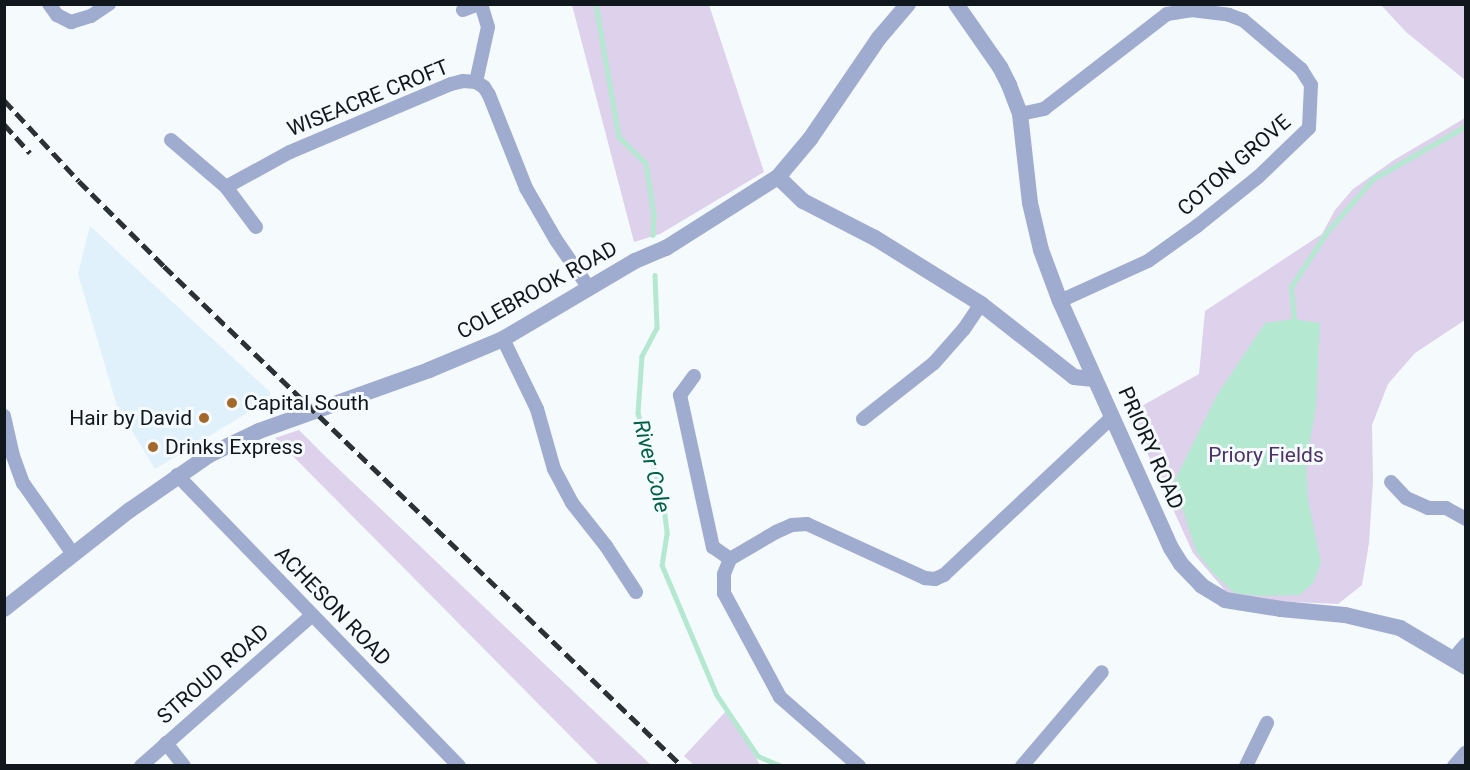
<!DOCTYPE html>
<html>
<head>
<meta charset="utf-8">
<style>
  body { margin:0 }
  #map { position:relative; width:1470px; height:770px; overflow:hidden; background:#f5fafc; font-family:Roboto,sans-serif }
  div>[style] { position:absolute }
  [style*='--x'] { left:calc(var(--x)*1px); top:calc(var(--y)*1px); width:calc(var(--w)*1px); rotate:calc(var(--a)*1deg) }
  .built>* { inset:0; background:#e0f1fc }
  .green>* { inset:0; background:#ddd1ec }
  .water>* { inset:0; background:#b5e8d1 }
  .stream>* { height:4.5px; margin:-2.25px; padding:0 2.25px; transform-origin:2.25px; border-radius:2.25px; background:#b5e8d1 }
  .minor>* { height:14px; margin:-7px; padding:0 7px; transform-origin:7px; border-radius:7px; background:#9fabcf }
  .tertiary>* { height:16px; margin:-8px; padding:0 8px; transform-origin:8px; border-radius:8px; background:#9fabcf }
  .rail>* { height:4.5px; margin-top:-2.25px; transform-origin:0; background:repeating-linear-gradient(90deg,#2a3236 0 12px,transparent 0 18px) }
  .dots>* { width:16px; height:16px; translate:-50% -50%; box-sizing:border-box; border:3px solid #f5fafc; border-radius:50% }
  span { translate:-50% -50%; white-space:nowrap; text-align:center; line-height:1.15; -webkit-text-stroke:6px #f5fafc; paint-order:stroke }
  .street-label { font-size:21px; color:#10181d }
  .poi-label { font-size:21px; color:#10181d }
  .left { translate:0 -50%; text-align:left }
  .right { translate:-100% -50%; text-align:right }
  .park-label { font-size:21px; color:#4d3368 }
  .water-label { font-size:22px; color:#016146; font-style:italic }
  .frame { position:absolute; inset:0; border:6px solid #10181d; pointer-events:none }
</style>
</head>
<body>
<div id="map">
  <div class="built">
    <div style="clip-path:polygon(90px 226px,270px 392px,270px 399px,155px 469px,117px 406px,78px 274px)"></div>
  </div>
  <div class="green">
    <div style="clip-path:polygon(572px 5px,709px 5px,764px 172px,660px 234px,634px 242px)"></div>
    <div style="clip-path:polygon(1381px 5px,1465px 5px,1465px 80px,1406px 32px)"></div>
    <div style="clip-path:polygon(1465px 118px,1465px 320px,1415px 353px,1388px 384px,1372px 425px,1373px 481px,1369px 543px,1362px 585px,1338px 604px,1273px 601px,1228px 594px,1193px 553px,1129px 413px,1199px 374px,1205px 311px,1322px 234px,1335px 210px,1353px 189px,1394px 160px)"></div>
    <div style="clip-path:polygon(299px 430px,327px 458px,651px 765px,599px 765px,275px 438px)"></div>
    <div style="clip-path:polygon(728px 709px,760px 765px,694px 765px,684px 756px)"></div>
  </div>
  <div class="water">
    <div style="clip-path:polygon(1293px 319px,1320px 323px,1316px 408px,1306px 463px,1308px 500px,1321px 562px,1314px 582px,1300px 595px,1260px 596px,1234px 593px,1212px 572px,1196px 551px,1174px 482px,1217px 395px,1265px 323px)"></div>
  </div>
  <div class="stream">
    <div style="--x:596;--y:4;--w:135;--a:80.2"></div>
    <div style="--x:619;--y:137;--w:37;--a:44"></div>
    <div style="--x:646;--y:163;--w:53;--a:81.3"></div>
    <div style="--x:654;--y:215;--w:20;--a:93"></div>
    <div style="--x:655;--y:275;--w:53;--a:87.8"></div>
    <div style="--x:657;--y:328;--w:32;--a:118"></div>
    <div style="--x:642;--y:356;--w:57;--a:94"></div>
    <div style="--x:638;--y:413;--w:90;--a:73.8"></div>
    <div style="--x:663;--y:499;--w:35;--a:83"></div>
    <div style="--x:667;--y:534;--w:31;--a:99"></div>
    <div style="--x:662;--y:565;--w:141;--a:67.1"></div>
    <div style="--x:717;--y:695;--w:73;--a:56.1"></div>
    <div style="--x:758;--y:756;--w:25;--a:23"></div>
    <div style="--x:1294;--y:321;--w:34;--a:-95"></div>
    <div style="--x:1291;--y:287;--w:66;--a:-56.8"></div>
    <div style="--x:1327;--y:232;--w:70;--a:-49"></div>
    <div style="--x:1373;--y:179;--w:107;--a:-29.7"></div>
  </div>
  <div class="minor">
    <div style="--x:49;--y:4;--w:14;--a:54"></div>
    <div style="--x:57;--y:15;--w:16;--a:27"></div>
    <div style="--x:71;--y:22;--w:21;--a:-17"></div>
    <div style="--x:91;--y:16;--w:22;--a:-34"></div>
    <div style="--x:463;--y:10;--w:17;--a:-21"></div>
    <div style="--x:476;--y:82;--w:56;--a:-77.7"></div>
    <div style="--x:488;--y:27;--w:24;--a:-107"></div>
    <div style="--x:1020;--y:114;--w:25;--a:-12"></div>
    <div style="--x:1044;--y:109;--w:155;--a:-37.7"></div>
    <div style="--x:1167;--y:14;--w:24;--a:-9"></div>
    <div style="--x:1191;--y:10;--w:38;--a:7"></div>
    <div style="--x:1229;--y:15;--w:15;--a:20"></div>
    <div style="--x:1243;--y:20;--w:76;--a:40.2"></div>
    <div style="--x:1301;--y:69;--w:19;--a:58"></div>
    <div style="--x:1311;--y:85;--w:43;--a:92.7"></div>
    <div style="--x:1309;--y:128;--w:71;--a:136.1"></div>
    <div style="--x:1258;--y:177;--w:78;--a:141.2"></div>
    <div style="--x:1197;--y:226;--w:60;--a:144.5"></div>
    <div style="--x:1148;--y:261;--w:97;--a:155.6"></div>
    <div style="--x:171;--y:140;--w:72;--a:40.5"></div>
    <div style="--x:226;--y:187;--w:50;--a:53.1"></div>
    <div style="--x:226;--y:187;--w:73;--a:-28.7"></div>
    <div style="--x:290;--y:152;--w:175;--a:-22.9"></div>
    <div style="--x:451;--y:84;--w:12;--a:-14"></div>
    <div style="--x:463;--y:81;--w:13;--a:4"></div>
    <div style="--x:476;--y:82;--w:9;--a:32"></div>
    <div style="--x:484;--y:87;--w:9;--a:58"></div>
    <div style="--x:489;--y:95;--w:100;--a:68.3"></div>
    <div style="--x:526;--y:188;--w:60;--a:60"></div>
    <div style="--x:556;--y:240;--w:58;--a:55.5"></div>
    <div style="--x:503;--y:339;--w:78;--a:64.1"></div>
    <div style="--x:537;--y:409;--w:62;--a:74.2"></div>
    <div style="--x:554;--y:469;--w:38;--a:62"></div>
    <div style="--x:572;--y:503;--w:55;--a:51.7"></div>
    <div style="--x:606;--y:546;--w:55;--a:56.9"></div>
    <div style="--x:694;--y:376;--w:24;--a:126"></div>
    <div style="--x:680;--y:395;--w:156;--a:77.8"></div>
    <div style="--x:713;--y:547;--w:21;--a:35"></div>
    <div style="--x:4;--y:416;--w:41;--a:77.3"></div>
    <div style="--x:13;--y:456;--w:29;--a:70"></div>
    <div style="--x:23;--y:483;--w:87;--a:54.8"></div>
    <div style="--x:863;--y:419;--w:90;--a:-38.3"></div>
    <div style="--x:934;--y:363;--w:45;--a:-48.6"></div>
    <div style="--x:964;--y:329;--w:30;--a:-56"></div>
    <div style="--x:177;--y:475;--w:405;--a:45.9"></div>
    <div style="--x:1391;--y:482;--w:22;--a:47"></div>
    <div style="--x:1406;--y:498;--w:24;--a:24"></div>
    <div style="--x:1428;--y:508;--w:18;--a:0"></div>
    <div style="--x:1446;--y:508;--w:23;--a:29"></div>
    <div style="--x:1453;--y:659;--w:20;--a:-49"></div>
    <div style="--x:166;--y:743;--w:29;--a:52"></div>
    <div style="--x:141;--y:766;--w:228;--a:-41.4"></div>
    <div style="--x:859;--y:766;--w:105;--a:-138.9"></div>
    <div style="--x:780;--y:697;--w:118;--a:-118.3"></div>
    <div style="--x:724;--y:593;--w:19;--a:-90"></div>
    <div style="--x:724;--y:574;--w:16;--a:-68"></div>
    <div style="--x:730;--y:559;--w:53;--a:-30.4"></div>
    <div style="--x:776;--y:532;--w:17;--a:-24"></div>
    <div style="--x:792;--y:525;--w:15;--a:-4"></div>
    <div style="--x:807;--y:524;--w:130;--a:24.6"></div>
    <div style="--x:925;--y:578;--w:10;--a:6"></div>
    <div style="--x:935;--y:579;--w:10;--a:-24"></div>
    <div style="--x:944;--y:575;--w:231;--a:-43.2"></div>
    <div style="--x:1022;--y:766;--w:123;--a:-49.6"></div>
    <div style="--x:1246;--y:766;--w:48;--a:-64"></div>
    <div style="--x:1454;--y:766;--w:18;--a:-49"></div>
  </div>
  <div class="tertiary">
    <div style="--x:956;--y:4;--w:77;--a:55.1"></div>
    <div style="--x:1000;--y:67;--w:20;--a:63"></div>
    <div style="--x:1009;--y:85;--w:31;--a:69"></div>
    <div style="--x:1020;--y:114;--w:90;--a:83.6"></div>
    <div style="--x:1030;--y:203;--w:48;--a:76.8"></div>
    <div style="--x:1041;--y:250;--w:54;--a:69.6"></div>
    <div style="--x:1060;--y:301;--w:271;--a:65.8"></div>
    <div style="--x:1171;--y:548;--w:19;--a:58"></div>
    <div style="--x:1181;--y:564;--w:30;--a:46"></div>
    <div style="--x:1202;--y:586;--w:27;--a:31"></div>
    <div style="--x:1225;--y:600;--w:57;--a:9.1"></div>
    <div style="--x:1281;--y:609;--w:64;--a:5.4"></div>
    <div style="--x:1345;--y:615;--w:57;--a:13.3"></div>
    <div style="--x:1400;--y:628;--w:77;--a:30.6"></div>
    <div style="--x:778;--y:177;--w:35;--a:44"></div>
    <div style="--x:803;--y:201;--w:81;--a:27.2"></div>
    <div style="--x:875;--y:238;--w:125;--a:31.9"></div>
    <div style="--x:981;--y:304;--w:118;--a:38.1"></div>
    <div style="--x:1074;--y:377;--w:20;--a:6"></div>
    <div style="--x:4;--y:609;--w:160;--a:-38.2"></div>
    <div style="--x:130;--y:510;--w:96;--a:-34.8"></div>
    <div style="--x:209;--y:455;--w:55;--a:-25.6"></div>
    <div style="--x:259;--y:431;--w:181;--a:-19.7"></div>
    <div style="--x:429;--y:370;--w:80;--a:-22.7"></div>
    <div style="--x:503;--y:339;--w:153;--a:-30.6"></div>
    <div style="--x:635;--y:261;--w:34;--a:-23"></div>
    <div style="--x:666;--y:248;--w:133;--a:-32.4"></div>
    <div style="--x:778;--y:177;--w:50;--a:-49.9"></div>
    <div style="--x:810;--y:139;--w:122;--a:-55.7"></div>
    <div style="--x:879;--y:38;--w:45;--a:-49.5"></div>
  </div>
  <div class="rail">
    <div style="--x:4;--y:100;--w:110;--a:47.2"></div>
    <div style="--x:79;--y:181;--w:120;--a:45"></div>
    <div style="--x:164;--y:266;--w:720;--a:43.99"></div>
    <div style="--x:4;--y:124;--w:39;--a:48"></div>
  </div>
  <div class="dots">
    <div style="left:232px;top:403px;background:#a4672c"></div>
    <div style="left:204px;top:418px;background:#a4672c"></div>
    <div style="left:153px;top:447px;background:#a4672c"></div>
  </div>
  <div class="street-label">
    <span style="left:368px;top:98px;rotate:-22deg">WISEACRE CROFT</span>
    <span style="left:1234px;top:165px;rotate:-41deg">COTON GROVE</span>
    <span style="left:537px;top:290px;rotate:-29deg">COLEBROOK ROAD</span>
    <span style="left:1151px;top:448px;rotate:66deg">PRIORY ROAD</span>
    <span style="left:333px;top:606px;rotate:46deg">ACHESON ROAD</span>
    <span style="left:213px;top:674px;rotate:-41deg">STROUD ROAD</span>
  </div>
  <div class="poi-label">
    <span class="left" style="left:244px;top:403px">Capital South</span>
    <span class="right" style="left:192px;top:418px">Hair by David</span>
    <span class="left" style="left:165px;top:447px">Drinks Express</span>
  </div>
  <div class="park-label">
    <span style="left:1266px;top:455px">Priory Fields</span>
  </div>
  <div class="water-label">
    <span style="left:652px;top:466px;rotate:76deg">River Cole</span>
  </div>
  <div class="frame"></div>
</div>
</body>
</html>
